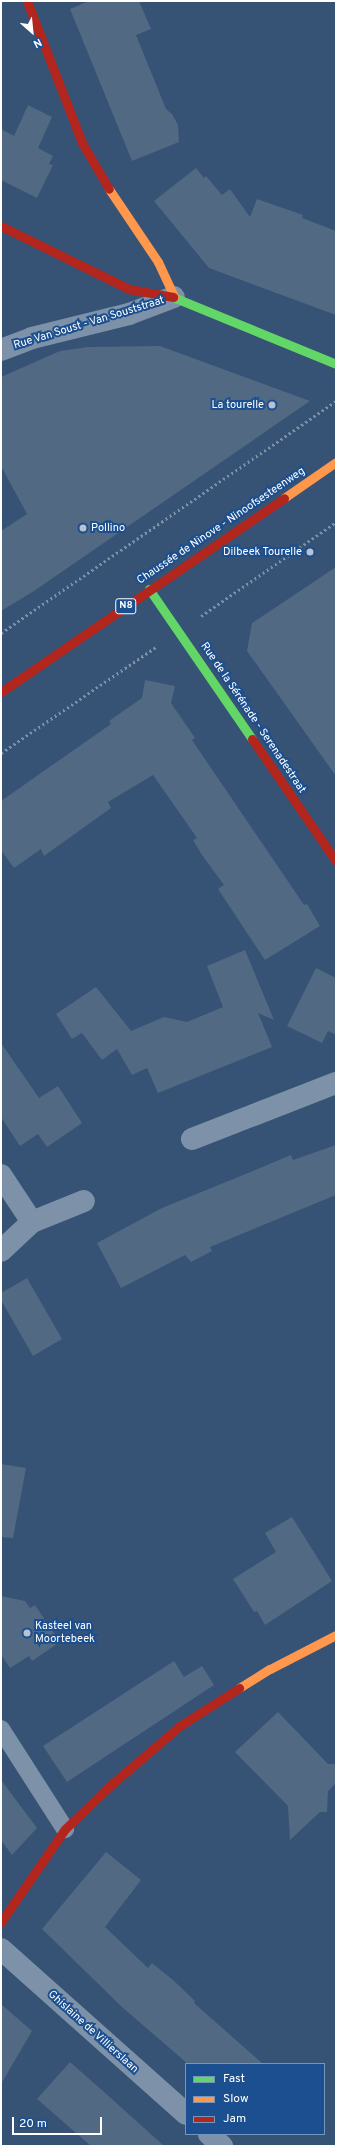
<!DOCTYPE html>
<html>
<head>
<meta charset="utf-8">
<style>
  body { margin:0 }
  #map { position:relative; width:337px; height:2147px; overflow:hidden; background:#365274; font-family:Overpass,sans-serif }
  div>[style] { position:absolute }
  [style*='--x'] { left:calc(var(--x)*1px); top:calc(var(--y)*1px); width:calc(var(--w)*1px); rotate:calc(var(--a)*1deg) }
  .building>* { inset:0; background:#526984 }
  .path>* { height:2.5px; margin-top:-1.25px; transform-origin:0; background:repeating-linear-gradient(90deg,#7d92a8 0 2px,transparent 0 5px) }
  .lane>* { height:18px; margin:-9px; padding:0 9px; transform-origin:9px; border-radius:9px; background:#7d92a8 }
  .street>* { height:22px; margin:-11px; padding:0 11px; transform-origin:11px; border-radius:11px; background:#7d92a8 }
  .fast>* { height:9px; margin:-4.5px; padding:0 4.5px; transform-origin:4.5px; border-radius:4.5px; background:#63d668 }
  .slow>* { height:9px; margin:-4.5px; padding:0 4.5px; transform-origin:4.5px; border-radius:4.5px; background:#ff974d }
  .jam>* { height:9px; margin:-4.5px; padding:0 4.5px; transform-origin:4.5px; border-radius:4.5px; background:#b3261e }
  .dots>* { width:11px; height:11px; translate:-50% -50%; box-sizing:border-box; border:2px solid #1b4f8f; border-radius:50% }
  span { translate:-50% -50%; white-space:nowrap; text-align:center; line-height:1.15; -webkit-text-stroke:4px #1b4f8f; paint-order:stroke }
  .shield-label span { padding:1px 3px; background:#1b4f8f; border:1px solid; border-radius:3px; -webkit-text-stroke-width:0 }
  .shield-label { font-size:10px; color:#fff; font-weight:700 }
  .street-label { font-size:11px; color:#fff }
  .poi-label { font-size:11px; color:#fff }
  .right { translate:-100% -50%; text-align:right }
  .left { translate:0 -50%; text-align:left }
  .frame { position:absolute; inset:0; border:2px solid #fff; pointer-events:none }
  .legend { position:absolute; left:185px; top:2063px; width:140px; height:72px; box-sizing:border-box; background:#1b4f8f; border:1px solid #7695bc; margin:0; padding:5px 7px; list-style:none; font-size:12px; color:#fff }
  .legend li { display:flex; align-items:center; gap:8px; height:20px }
  .legend b { width:20px; border:1px solid #7695bc }
  .north { position:absolute; left:12px; top:12px; width:40px; height:40px; -webkit-text-stroke:3px #1b4f8f; paint-order:stroke; rotate:153deg; font-size:11px; font-weight:700; line-height:16px; text-align:center; color:#fff }
  .north::after { content:''; display:block; margin:auto; width:14px; height:18px; background:#fff; clip-path:polygon(50% 0,100% 100%,50% 72%,0 100%) }
  .scale { position:absolute; left:12px; top:2117px; width:90px; height:18px; box-sizing:border-box; border:2px solid #fff; border-top:0; padding-left:5px; font-size:12px; line-height:14px; white-space:nowrap; color:#fff; -webkit-text-stroke:3px #1b4f8f; paint-order:stroke }
</style>
</head>
<body>
<div id="map">
  <div class="building">
    <div style="clip-path:polygon(89px 1px,139px 1px,151px 29px,136px 35px,166px 109px,172px 114px,178px 125px,179px 142px,132px 161px,70px 9px)"></div>
    <div style="clip-path:polygon(28px 105px,52px 117px,38px 148px,53px 156px,49px 164px,53px 165px,37px 198px,1px 180px,1px 129px,14px 136px)"></div>
    <div style="clip-path:polygon(196px 168px,204px 178px,206px 176px,222px 195px,230px 189px,250px 217px,257px 199px,303px 215px,302px 218px,336px 231px,336px 315px,209px 268px,154px 201px)"></div>
    <div style="clip-path:polygon(160px 346px,310px 401px,34px 591px,1px 611px,1px 531px,27px 514px,1px 466px,1px 377px,60px 351px,88px 347px)"></div>
    <div style="clip-path:polygon(336px 567px,336px 776px,247px 651px,252px 623px)"></div>
    <div style="clip-path:polygon(145px 680px,175px 686px,171px 703px,195px 738px,192px 740px,304px 905px,307px 904px,320px 926px,265px 960px,218px 889px,224px 885px,202px 855px,193px 840px,197px 838px,153px 775px,108px 802px,111px 808px,44px 856px,41px 849px,14px 868px,1px 850px,1px 801px,111px 724px,109px 721px,142px 698px)"></div>
    <div style="clip-path:polygon(245px 950px,274px 1020px,258px 1013px,272px 1047px,158px 1093px,147px 1068px,132px 1075px,117px 1049px,102px 1060px,82px 1033px,72px 1039px,56px 1014px,96px 987px,131px 1031px,164px 1017px,187px 1022px,223px 1007px,207px 966px)"></div>
    <div style="clip-path:polygon(316px 968px,336px 978px,336px 1035px,328px 1031px,322px 1043px,287px 1026px)"></div>
    <div style="clip-path:polygon(1px 1043px,39px 1098px,58px 1086px,82px 1123px,47px 1147px,38px 1134px,20px 1146px,1px 1117px)"></div>
    <div style="clip-path:polygon(336px 1145px,336px 1195px,210px 1247px,212px 1251px,191px 1262px,185px 1255px,121px 1288px,97px 1243px,162px 1208px,248px 1173px,291px 1155px,293px 1160px)"></div>
    <div style="clip-path:polygon(27px 1278px,62px 1339px,33px 1356px,1px 1300px,1px 1293px)"></div>
    <div style="clip-path:polygon(1px 1464px,26px 1468px,13px 1538px,1px 1537px)"></div>
    <div style="clip-path:polygon(292px 1517px,332px 1581px,265px 1625px,257px 1611px,254px 1612px,233px 1579px,276px 1552px,265px 1533px)"></div>
    <div style="clip-path:polygon(1px 1596px,25px 1601px,30px 1608px,35px 1605px,60px 1642px,32px 1661px,29px 1656px,10px 1668px,1px 1655px)"></div>
    <div style="clip-path:polygon(174px 1661px,184px 1677px,202px 1666px,214px 1685px,67px 1782px,43px 1746px)"></div>
    <div style="clip-path:polygon(278px 1712px,328px 1764px,336px 1764px,336px 1783px,328px 1791px,327px 1812px,320px 1812px,290px 1840px,288px 1806px,235px 1752px)"></div>
    <div style="clip-path:polygon(1px 1780px,37px 1828px,12px 1855px,1px 1840px)"></div>
    <div style="clip-path:polygon(106px 1852px,141px 1880px,105px 1927px,148px 1968px,152px 1963px,173px 1980px,195px 2001px,194px 2003px,263px 2064px,188px 2064px,123px 2008px,42px 1929px)"></div>
    <div style="clip-path:polygon(1px 2004px,32px 2031px,1px 2084px)"></div>
    <div style="clip-path:polygon(70px 2062px,103px 2091px,164px 2146px,91px 2146px,37px 2099px)"></div>
  </div>
  <div class="path">
    <div style="--x:201;--y:616;--w:165;--a:-34.8"></div>
    <div style="--x:1;--y:633;--w:407;--a:-34.7"></div>
    <div style="--x:1;--y:753;--w:189;--a:-34.4"></div>
  </div>
  <div class="lane">
    <div style="--x:1;--y:1729;--w:119;--a:57.4"></div>
  </div>
  <div class="street">
    <div style="--x:1;--y:350;--w:33;--a:-21"></div>
    <div style="--x:32;--y:338;--w:100;--a:-13.9"></div>
    <div style="--x:129;--y:314;--w:48;--a:-20.7"></div>
    <div style="--x:192;--y:1139;--w:155;--a:-21.3"></div>
    <div style="--x:1;--y:1175;--w:56;--a:56.6"></div>
    <div style="--x:32;--y:1222;--w:56;--a:-22"></div>
    <div style="--x:1;--y:1251;--w:42;--a:-43.1"></div>
    <div style="--x:1;--y:1949;--w:248;--a:41.7"></div>
    <div style="--x:209;--y:2134;--w:18;--a:43"></div>
  </div>
  <div class="fast">
    <div style="--x:173;--y:297;--w:176;--a:22.3"></div>
    <div style="--x:149;--y:589;--w:182;--a:55.5"></div>
  </div>
  <div class="slow">
    <div style="--x:109;--y:189;--w:88;--a:56.1"></div>
    <div style="--x:158;--y:262;--w:38;--a:65"></div>
    <div style="--x:284;--y:498;--w:63;--a:-34.7"></div>
    <div style="--x:239;--y:1688;--w:36;--a:-32"></div>
    <div style="--x:270;--y:1669;--w:74;--a:-27.3"></div>
  </div>
  <div class="jam">
    <div style="--x:27;--y:1;--w:152;--a:68.8"></div>
    <div style="--x:82;--y:143;--w:53;--a:59.6"></div>
    <div style="--x:1;--y:226;--w:143;--a:26.2"></div>
    <div style="--x:129;--y:289;--w:45;--a:10.3"></div>
    <div style="--x:1;--y:692;--w:343;--a:-34.4"></div>
    <div style="--x:252;--y:739;--w:148;--a:55.5"></div>
    <div style="--x:1;--y:1922;--w:113;--a:-55.5"></div>
    <div style="--x:65;--y:1829;--w:66;--a:-43.8"></div>
    <div style="--x:113;--y:1783;--w:89;--a:-40.5"></div>
    <div style="--x:181;--y:1725;--w:69;--a:-32.5"></div>
  </div>
  <div class="dots">
    <div style="left:272px;top:405px;background:#b9c2ce"></div>
    <div style="left:83px;top:528px;background:#b9c2ce"></div>
    <div style="left:310px;top:552px;background:#b9c2ce"></div>
    <div style="left:27px;top:1633px;background:#b9c2ce"></div>
  </div>
  <div class="shield-label">
    <span style="left:126px;top:606px">N8</span>
  </div>
  <div class="street-label">
    <span style="left:89px;top:323px;rotate:-17deg">Rue Van Soust - Van Souststraat</span>
    <span style="left:221px;top:526px;rotate:-34deg">Chaussée de Ninove - Ninoofsesteenweg</span>
    <span style="left:253px;top:718px;rotate:56deg">Rue de la Sérénade - Serenadestraat</span>
    <span style="left:93px;top:2032px;rotate:42deg">Ghislaine de Villierslaan</span>
  </div>
  <div class="poi-label">
    <span class="right" style="left:264px;top:405px">La tourelle</span>
    <span class="left" style="left:91px;top:528px">Pollino</span>
    <span class="right" style="left:302px;top:552px">Dilbeek Tourelle</span>
    <span class="left" style="left:35px;top:1633px">Kasteel van<br>Moortebeek</span>
  </div>
  <div class="frame"></div>
  <ul class="legend">
  <li><b style="height:5px;background:#63d668"></b>Fast</li>
  <li><b style="height:5px;background:#ff974d"></b>Slow</li>
  <li><b style="height:5px;background:#b3261e"></b>Jam</li>
  </ul>
  <div class="north">N</div>
  <div class="scale">20 m</div>
</div>
</body>
</html>
